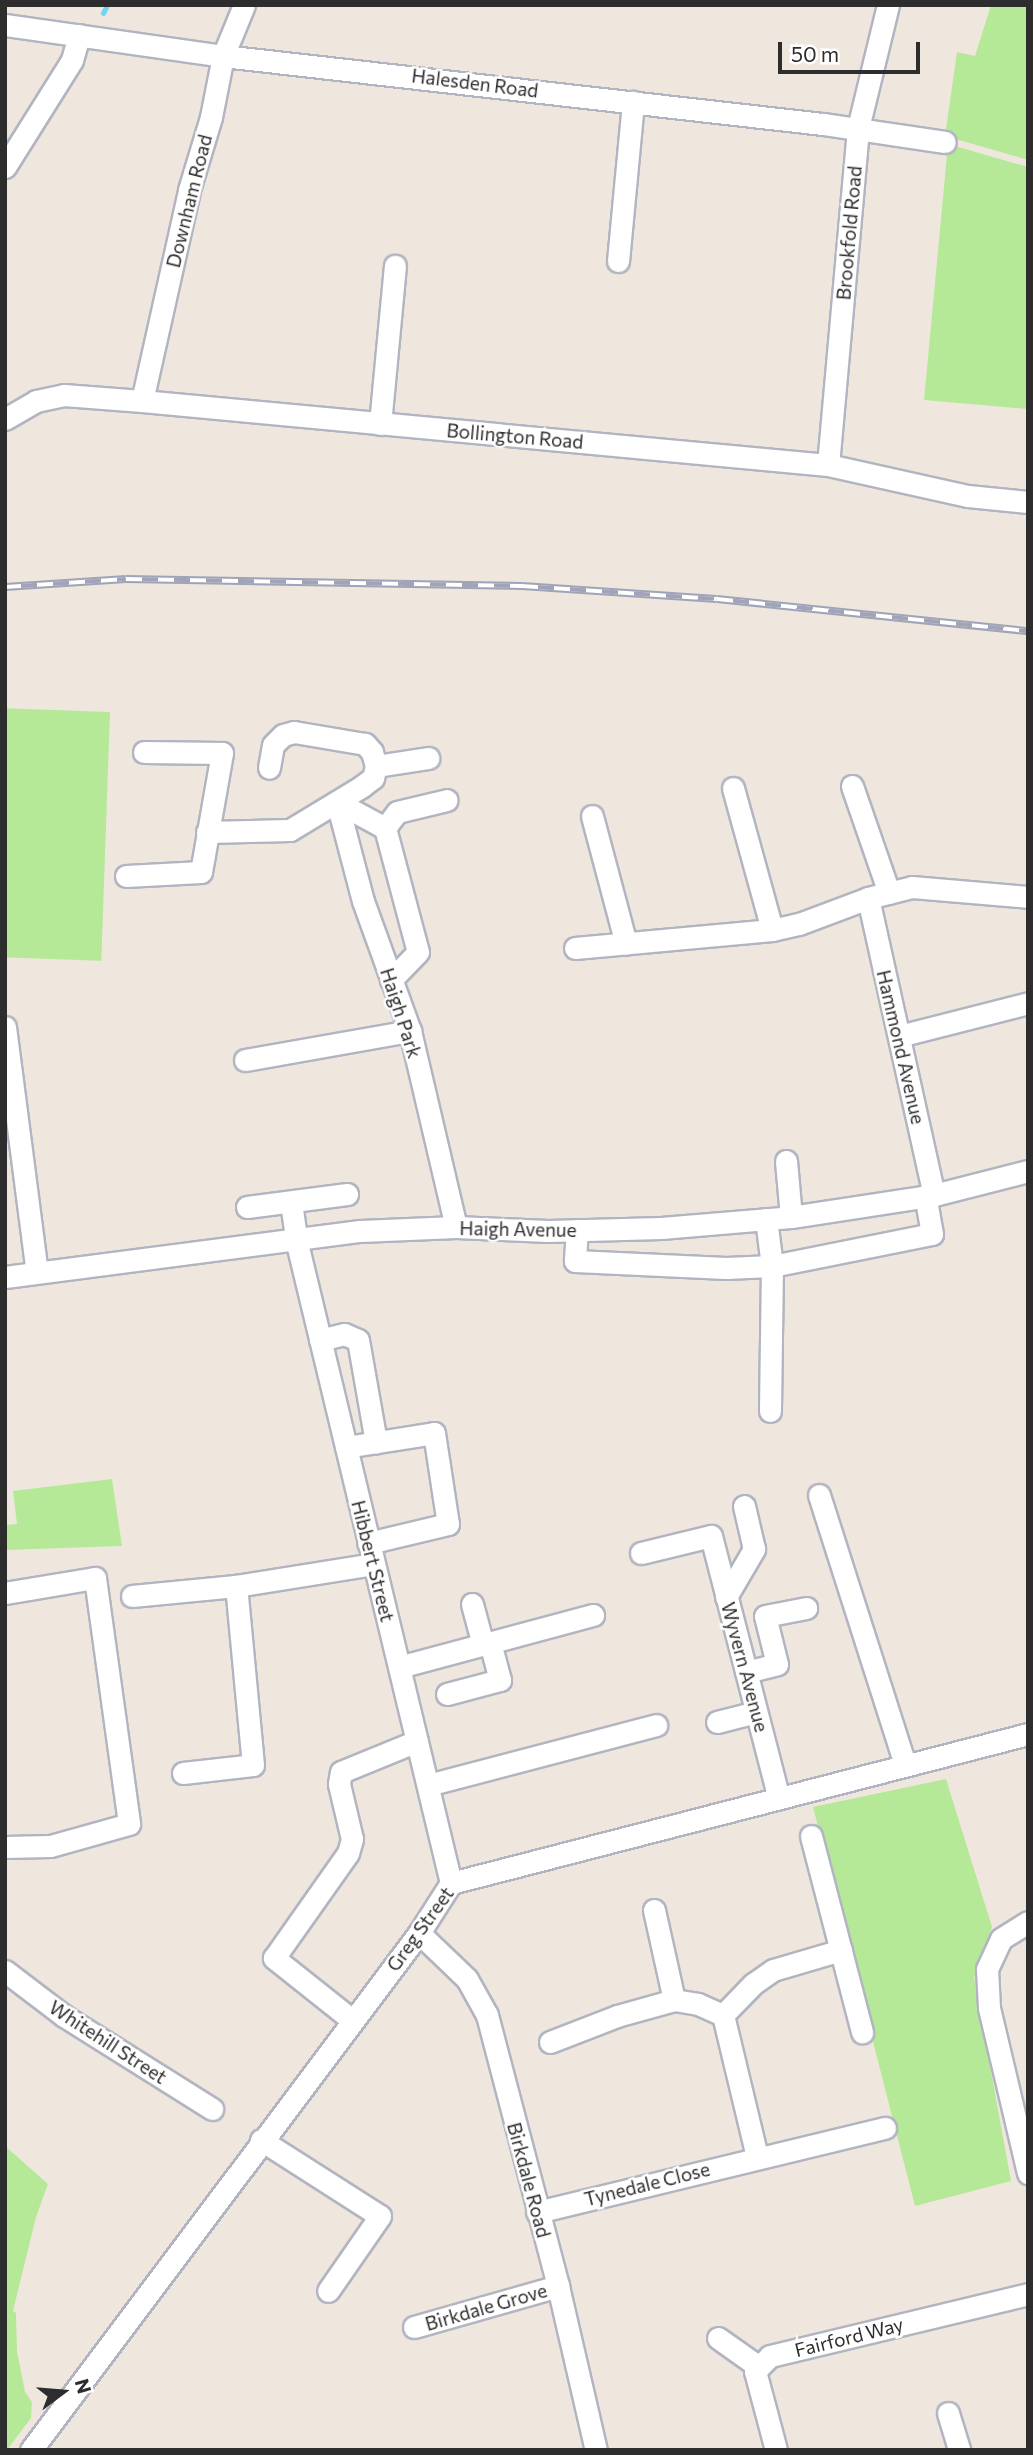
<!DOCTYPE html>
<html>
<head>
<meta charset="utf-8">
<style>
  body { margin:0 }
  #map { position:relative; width:1033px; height:2455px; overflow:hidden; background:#efe7de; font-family:Commissioner,sans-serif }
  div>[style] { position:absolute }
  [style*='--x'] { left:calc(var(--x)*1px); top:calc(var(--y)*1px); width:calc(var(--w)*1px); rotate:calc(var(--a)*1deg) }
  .green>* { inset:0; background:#b5e997; transform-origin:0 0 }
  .stream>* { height:5px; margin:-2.5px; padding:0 2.5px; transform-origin:2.5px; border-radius:2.5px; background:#6bd6f8 }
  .roads { filter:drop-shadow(2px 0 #b2b5c1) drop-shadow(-2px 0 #b2b5c1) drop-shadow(0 2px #b2b5c1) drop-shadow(0 -2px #b2b5c1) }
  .minor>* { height:21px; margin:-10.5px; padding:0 10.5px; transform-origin:10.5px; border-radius:10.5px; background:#fff }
  .rail>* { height:8px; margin-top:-4px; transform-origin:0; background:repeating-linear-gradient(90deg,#fff 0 16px,#a0a4b8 0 32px); box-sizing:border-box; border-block:2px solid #a0a4b8 }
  span { translate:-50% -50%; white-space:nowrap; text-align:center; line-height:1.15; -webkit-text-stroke:5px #fff; paint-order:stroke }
  .street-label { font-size:19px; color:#2d2d2d }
  .frame { position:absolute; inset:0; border:7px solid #2d2d2d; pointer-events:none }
  .north { position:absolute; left:28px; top:2357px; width:70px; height:70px; -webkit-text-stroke:5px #fff; paint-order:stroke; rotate:74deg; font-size:19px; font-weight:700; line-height:28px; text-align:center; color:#2d2d2d }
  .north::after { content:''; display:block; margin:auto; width:24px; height:32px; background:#2d2d2d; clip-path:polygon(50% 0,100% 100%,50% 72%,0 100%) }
  .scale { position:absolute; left:778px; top:42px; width:142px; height:32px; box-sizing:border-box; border:4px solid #2d2d2d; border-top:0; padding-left:9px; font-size:21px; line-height:24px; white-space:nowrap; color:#2d2d2d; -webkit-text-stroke:5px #fff; paint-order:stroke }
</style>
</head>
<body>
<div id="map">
  <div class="green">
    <div style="clip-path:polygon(991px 5px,1028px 5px,1028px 160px,945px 136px,957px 52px,975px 56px)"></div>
    <div style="clip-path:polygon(948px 144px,1028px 167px,1028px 409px,924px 400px)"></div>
    <div style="left:110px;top:712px;width:249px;height:105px;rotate:92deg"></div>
    <div style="clip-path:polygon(112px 1479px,122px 1546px,5px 1550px,5px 1525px,17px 1524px,13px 1491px)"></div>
    <div style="clip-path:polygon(946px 1779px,992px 1927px,974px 1978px,1011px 2181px,915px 2206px,813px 1807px)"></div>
    <div style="clip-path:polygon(5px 2146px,48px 2184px,36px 2217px,13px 2311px,16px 2313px,17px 2351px,25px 2392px,32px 2402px,31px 2418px,7px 2450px)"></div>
  </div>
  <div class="stream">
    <div style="--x:103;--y:13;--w:9;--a:-63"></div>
  </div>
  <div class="roads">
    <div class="minor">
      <div style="--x:5;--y:25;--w:220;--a:8.1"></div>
      <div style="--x:223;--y:56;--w:604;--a:6.47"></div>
      <div style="--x:823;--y:124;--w:123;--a:8.4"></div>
      <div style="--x:5;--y:167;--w:126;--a:-57.9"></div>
      <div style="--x:72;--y:60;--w:26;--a:-74"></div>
      <div style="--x:618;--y:261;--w:160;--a:-84.6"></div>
      <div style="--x:142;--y:401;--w:216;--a:-77.4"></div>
      <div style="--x:189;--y:190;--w:76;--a:-73.2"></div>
      <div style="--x:211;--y:117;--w:62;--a:-78.9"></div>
      <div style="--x:223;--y:56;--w:55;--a:-67.6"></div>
      <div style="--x:5;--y:419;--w:36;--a:-30"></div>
      <div style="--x:36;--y:401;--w:29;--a:-12"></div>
      <div style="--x:64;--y:395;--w:78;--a:4.4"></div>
      <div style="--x:142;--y:401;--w:689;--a:5.33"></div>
      <div style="--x:828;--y:465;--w:143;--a:12.5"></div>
      <div style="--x:968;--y:496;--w:60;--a:5.7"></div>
      <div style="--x:380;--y:424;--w:159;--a:-84.6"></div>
      <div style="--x:828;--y:465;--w:338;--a:-84.9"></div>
      <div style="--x:858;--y:128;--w:127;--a:-76.3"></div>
      <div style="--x:376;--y:766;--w:53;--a:-8.7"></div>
      <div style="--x:852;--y:786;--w:113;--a:70.9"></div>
      <div style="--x:733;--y:788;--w:147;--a:74.6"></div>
      <div style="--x:337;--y:802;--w:102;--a:75.3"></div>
      <div style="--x:363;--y:901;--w:138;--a:70.1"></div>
      <div style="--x:410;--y:1031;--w:201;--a:76.8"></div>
      <div style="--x:337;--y:802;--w:55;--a:28.4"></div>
      <div style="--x:385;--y:828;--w:128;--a:75.1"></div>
      <div style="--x:418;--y:952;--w:39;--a:134"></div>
      <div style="--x:592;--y:816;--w:132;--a:75.1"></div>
      <div style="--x:385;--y:828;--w:20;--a:-53"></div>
      <div style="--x:397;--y:812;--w:51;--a:-13.5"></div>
      <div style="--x:207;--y:832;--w:83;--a:-1.4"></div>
      <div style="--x:290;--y:830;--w:83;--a:-31.2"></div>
      <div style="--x:361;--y:787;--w:15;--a:-37"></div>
      <div style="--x:373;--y:778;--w:12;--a:-76"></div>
      <div style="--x:376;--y:766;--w:15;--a:-106"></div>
      <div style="--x:372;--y:752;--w:11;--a:-131"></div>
      <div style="--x:365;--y:744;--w:72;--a:-170.4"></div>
      <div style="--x:294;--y:732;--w:11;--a:165"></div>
      <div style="--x:283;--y:735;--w:14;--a:135"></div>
      <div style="--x:273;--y:745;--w:23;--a:100"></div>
      <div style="--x:126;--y:876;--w:75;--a:-3.1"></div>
      <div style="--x:201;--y:872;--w:121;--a:-80"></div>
      <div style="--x:222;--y:753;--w:78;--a:-179.3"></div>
      <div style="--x:868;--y:898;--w:304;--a:77.5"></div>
      <div style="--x:575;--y:948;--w:198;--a:-5.2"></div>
      <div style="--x:772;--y:930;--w:28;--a:-13"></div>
      <div style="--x:799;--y:924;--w:74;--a:-20.6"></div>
      <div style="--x:868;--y:898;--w:45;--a:-14"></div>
      <div style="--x:912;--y:887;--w:116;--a:4.9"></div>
      <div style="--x:5;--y:1027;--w:247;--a:82.6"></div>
      <div style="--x:899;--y:1036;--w:133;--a:-14.3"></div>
      <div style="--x:245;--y:1060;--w:168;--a:-10"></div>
      <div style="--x:786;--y:1161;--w:56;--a:84.9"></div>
      <div style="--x:291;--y:1202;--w:37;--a:82"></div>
      <div style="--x:296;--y:1239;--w:662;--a:76.47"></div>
      <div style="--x:247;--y:1207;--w:101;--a:-7.4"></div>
      <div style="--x:766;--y:1219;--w:47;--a:82.7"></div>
      <div style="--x:772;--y:1266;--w:145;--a:90.8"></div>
      <div style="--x:577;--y:1230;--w:31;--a:94"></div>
      <div style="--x:575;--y:1261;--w:151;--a:2.7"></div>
      <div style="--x:726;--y:1268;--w:46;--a:-2.5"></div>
      <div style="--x:772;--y:1266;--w:163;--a:-11.3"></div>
      <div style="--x:932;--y:1234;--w:39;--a:-100"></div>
      <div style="--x:5;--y:1277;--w:358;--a:-7.4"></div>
      <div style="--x:360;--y:1231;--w:96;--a:-2.4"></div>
      <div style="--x:456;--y:1227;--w:92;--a:2.5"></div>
      <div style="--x:548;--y:1231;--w:113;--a:-1.5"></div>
      <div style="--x:661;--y:1228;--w:130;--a:-4.8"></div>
      <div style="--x:791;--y:1217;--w:145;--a:-8.7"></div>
      <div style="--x:934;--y:1195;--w:97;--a:-14.3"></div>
      <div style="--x:320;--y:1340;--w:25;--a:-14"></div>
      <div style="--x:344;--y:1334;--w:15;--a:23"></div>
      <div style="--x:358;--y:1340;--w:104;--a:80"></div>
      <div style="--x:346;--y:1447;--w:89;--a:-9"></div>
      <div style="--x:434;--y:1433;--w:92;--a:81.3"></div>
      <div style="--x:448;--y:1524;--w:82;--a:166.6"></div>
      <div style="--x:819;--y:1495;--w:283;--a:72.3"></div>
      <div style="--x:641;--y:1553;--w:72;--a:-13.7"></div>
      <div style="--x:711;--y:1536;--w:271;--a:75.5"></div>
      <div style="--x:5;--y:1593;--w:91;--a:-9.5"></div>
      <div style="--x:95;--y:1578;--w:248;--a:82.1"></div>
      <div style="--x:129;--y:1824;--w:82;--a:164.4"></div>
      <div style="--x:50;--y:1846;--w:45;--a:178.7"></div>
      <div style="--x:132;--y:1596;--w:104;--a:-5.5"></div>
      <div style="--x:726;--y:1597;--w:56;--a:-59.7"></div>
      <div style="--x:754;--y:1549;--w:44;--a:-103.1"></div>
      <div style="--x:472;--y:1604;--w:42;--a:75"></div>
      <div style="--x:399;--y:1667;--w:201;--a:-15"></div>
      <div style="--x:746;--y:1672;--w:32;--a:-14"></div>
      <div style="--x:777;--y:1664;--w:49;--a:-104"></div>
      <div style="--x:765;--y:1616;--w:42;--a:-11"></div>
      <div style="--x:447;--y:1694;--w:55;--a:-14.8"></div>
      <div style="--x:500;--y:1680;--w:38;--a:-105"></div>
      <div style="--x:717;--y:1722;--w:40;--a:-14.4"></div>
      <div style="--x:183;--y:1773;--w:70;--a:-6.5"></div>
      <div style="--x:253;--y:1765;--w:180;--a:-95.4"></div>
      <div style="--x:236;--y:1586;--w:139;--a:-9.1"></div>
      <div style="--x:428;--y:1785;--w:236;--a:-14.7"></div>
      <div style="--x:811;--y:1836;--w:203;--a:75.4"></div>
      <div style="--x:654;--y:1910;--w:92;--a:77.5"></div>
      <div style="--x:1028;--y:1922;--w:32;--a:148"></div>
      <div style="--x:1001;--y:1939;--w:33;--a:115"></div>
      <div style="--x:987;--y:1969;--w:39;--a:87"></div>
      <div style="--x:989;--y:2008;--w:170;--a:76.7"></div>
      <div style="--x:419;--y:1933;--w:66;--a:43.8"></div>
      <div style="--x:467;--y:1979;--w:41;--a:60.9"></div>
      <div style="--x:487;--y:2015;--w:280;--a:75.3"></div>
      <div style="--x:558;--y:2286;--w:168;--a:77"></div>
      <div style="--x:5;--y:1971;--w:74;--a:37.3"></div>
      <div style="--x:64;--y:2016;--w:175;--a:32.1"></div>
      <div style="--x:723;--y:2015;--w:43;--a:-45.9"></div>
      <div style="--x:753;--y:1984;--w:24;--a:-35"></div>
      <div style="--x:773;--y:1970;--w:71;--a:-16.4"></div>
      <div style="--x:352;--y:2020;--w:100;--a:-141.5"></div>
      <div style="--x:274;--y:1958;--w:128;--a:-54.8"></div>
      <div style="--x:348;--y:1853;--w:15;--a:-74"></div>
      <div style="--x:352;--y:1839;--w:57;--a:-103.3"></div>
      <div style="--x:339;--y:1784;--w:12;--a:-81"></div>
      <div style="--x:341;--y:1772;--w:82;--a:-22.2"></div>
      <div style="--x:550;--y:2042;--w:72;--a:-21.2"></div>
      <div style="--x:617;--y:2016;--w:59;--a:-15.7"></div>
      <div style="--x:674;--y:2000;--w:24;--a:9"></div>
      <div style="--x:698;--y:2004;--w:27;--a:24"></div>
      <div style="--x:723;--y:2015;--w:146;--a:76.5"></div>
      <div style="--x:261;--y:2140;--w:141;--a:32.6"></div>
      <div style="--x:380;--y:2216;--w:91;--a:124.7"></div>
      <div style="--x:537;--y:2212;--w:358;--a:-13.6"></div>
      <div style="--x:414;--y:2327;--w:150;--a:-15.9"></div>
      <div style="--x:718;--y:2338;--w:50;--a:35.3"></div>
      <div style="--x:948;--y:2413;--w:39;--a:73"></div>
      <div style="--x:31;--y:2450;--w:646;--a:-53.11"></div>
      <div style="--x:419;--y:1933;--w:59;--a:-57.4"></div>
      <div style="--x:451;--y:1883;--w:596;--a:-14.48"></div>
      <div style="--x:776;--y:2450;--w:82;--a:-104.9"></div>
      <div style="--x:755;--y:2371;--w:21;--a:-45"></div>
      <div style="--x:770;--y:2356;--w:265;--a:-13.5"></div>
    </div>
  </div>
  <div class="rail">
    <div style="--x:5;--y:587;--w:121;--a:-3.8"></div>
    <div style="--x:126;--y:579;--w:396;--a:1"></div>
    <div style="--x:522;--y:586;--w:195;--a:3.8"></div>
    <div style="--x:717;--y:599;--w:313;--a:5.9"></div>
  </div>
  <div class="street-label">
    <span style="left:475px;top:83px;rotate:7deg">Halesden Road</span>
    <span style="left:189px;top:201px;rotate:-76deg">Downham Road</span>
    <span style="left:849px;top:233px;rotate:-85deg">Brookfold Road</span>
    <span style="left:515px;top:436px;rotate:5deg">Bollington Road</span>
    <span style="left:401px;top:1013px;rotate:72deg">Haigh Park</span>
    <span style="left:901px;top:1047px;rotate:77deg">Hammond Avenue</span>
    <span style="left:518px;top:1229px;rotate:1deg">Haigh Avenue</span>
    <span style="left:373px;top:1561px;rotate:76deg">Hibbert Street</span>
    <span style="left:745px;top:1667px;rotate:75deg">Wyvern Avenue</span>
    <span style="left:420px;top:1929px;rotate:-54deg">Greg Street</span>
    <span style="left:108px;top:2042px;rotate:33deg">Whitehill Street</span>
    <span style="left:529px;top:2180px;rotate:75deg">Birkdale Road</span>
    <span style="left:647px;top:2184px;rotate:-14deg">Tynedale Close</span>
    <span style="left:486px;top:2307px;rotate:-16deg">Birkdale Grove</span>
    <span style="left:849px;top:2337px;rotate:-14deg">Fairford Way</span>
  </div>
  <div class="frame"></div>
  <div class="north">N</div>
  <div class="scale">50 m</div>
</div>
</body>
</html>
